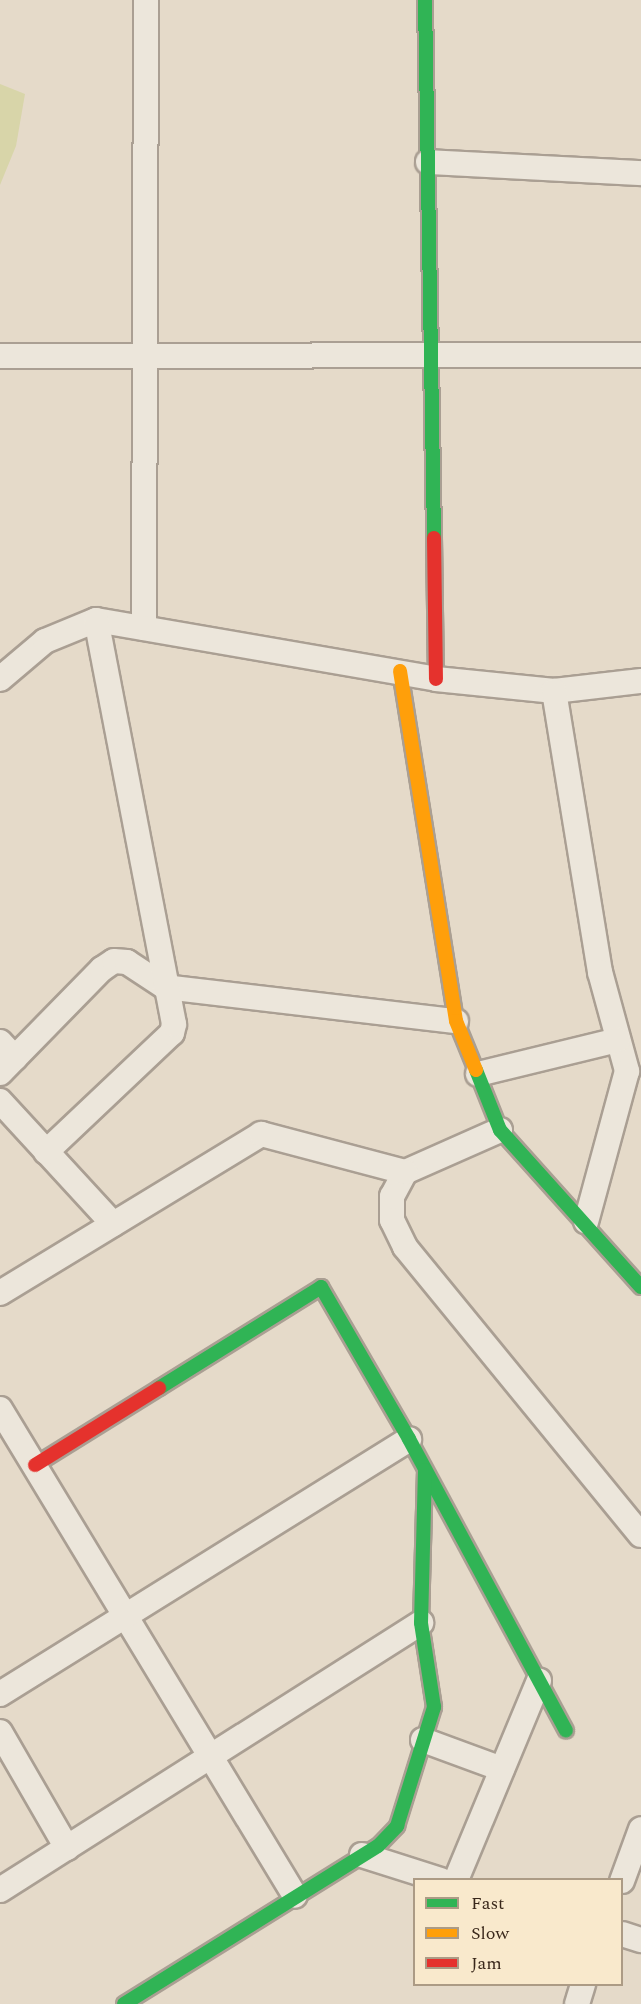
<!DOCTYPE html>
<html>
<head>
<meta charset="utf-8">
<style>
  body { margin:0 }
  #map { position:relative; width:641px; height:2004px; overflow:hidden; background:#e5dac9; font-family:Spectral,serif }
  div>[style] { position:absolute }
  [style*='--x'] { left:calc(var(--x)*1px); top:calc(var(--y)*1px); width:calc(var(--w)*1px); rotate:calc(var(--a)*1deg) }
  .green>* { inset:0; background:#d8d5a9 }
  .roads { filter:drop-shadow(2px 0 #aa9f93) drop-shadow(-2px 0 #aa9f93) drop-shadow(0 2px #aa9f93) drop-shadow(0 -2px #aa9f93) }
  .street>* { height:24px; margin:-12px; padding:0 12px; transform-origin:12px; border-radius:12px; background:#ece6db }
  .fast>* { height:14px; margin:-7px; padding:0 7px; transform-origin:7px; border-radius:7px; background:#30b455 }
  .slow>* { height:14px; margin:-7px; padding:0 7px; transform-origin:7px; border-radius:7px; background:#ff9f0a }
  .jam>* { height:14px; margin:-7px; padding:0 7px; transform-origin:7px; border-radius:7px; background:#e5322d }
  span { translate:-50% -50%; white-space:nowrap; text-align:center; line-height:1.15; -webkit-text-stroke:4.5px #f9e9cc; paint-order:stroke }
  .legend { position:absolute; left:413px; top:1878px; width:210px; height:108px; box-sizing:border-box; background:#f9e9cc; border:2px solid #ac9b85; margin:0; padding:8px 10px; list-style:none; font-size:18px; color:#39271a }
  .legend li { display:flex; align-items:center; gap:12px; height:30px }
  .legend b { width:30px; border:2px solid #ac9b85 }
</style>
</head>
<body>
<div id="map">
  <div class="green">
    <div style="clip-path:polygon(0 84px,25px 94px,16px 146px,0 185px)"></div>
  </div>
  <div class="roads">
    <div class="street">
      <div style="--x:428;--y:162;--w:213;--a:3"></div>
      <div style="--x:0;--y:356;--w:641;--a:-0.09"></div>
      <div style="--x:144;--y:628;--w:628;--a:-89.82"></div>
      <div style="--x:0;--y:679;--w:59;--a:-40.2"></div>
      <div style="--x:45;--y:641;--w:55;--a:-22.4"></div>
      <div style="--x:96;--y:620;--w:345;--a:9.8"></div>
      <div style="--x:436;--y:679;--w:119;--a:5.8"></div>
      <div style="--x:554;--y:691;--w:88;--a:-6.6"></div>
      <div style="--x:554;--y:691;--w:285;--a:80.7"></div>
      <div style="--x:600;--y:972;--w:103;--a:74.7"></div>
      <div style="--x:627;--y:1071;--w:156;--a:105.2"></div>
      <div style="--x:0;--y:1042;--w:22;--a:47"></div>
      <div style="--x:0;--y:1073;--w:146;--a:-45.6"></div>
      <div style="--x:102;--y:969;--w:14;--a:-34"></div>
      <div style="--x:114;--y:961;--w:13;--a:4"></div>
      <div style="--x:127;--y:962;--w:45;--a:33.3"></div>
      <div style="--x:165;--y:987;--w:293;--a:6.7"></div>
      <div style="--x:478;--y:1074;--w:144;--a:-13.7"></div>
      <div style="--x:0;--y:1101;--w:167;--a:47.4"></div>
      <div style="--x:500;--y:1130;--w:104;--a:156.1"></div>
      <div style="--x:405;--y:1172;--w:27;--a:118"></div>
      <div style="--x:392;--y:1196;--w:24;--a:90"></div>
      <div style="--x:392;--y:1220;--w:30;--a:64"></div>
      <div style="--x:405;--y:1247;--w:372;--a:50.7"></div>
      <div style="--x:46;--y:1152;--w:173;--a:-43.4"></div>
      <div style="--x:172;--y:1033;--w:9;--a:-77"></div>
      <div style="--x:174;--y:1024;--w:411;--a:-100.9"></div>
      <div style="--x:0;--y:1293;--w:306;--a:-31.3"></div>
      <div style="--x:261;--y:1134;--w:149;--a:14.8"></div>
      <div style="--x:0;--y:1409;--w:569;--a:58.79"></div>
      <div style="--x:0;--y:1694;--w:482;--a:-31.9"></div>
      <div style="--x:0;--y:1732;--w:134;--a:60"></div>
      <div style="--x:423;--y:1740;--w:84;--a:20.2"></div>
      <div style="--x:362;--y:1855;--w:83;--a:17.6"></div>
      <div style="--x:456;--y:1880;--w:216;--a:-67.4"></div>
      <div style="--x:622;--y:1881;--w:55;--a:-69.9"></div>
      <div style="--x:0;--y:1890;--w:499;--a:-32.4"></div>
      <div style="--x:622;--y:1934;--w:20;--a:18"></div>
      <div style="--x:577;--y:2004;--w:21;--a:-73"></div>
    </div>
    <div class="fast">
      <div style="--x:425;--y:0;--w:538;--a:89.04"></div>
      <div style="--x:476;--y:1070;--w:65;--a:68.2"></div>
      <div style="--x:500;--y:1130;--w:211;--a:48.1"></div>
      <div style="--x:159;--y:1388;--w:191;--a:-31.9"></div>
      <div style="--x:321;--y:1287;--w:176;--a:59.9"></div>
      <div style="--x:409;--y:1439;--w:331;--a:61.7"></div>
      <div style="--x:124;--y:2004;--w:299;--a:-31.9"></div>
      <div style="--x:378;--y:1846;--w:28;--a:-46"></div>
      <div style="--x:397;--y:1826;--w:125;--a:-72.7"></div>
      <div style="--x:434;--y:1707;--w:85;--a:-98.8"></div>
      <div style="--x:421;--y:1623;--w:153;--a:-88.5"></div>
    </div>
    <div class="slow">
      <div style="--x:400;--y:671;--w:354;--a:80.9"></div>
      <div style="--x:456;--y:1021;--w:53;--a:67.8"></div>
    </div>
    <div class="jam">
      <div style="--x:434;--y:538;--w:141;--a:89.2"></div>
      <div style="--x:35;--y:1465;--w:146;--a:-31.8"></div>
    </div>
  </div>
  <ul class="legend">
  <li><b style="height:8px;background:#30b455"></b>Fast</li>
  <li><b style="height:8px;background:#ff9f0a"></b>Slow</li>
  <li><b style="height:8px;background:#e5322d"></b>Jam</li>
  </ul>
</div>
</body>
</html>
